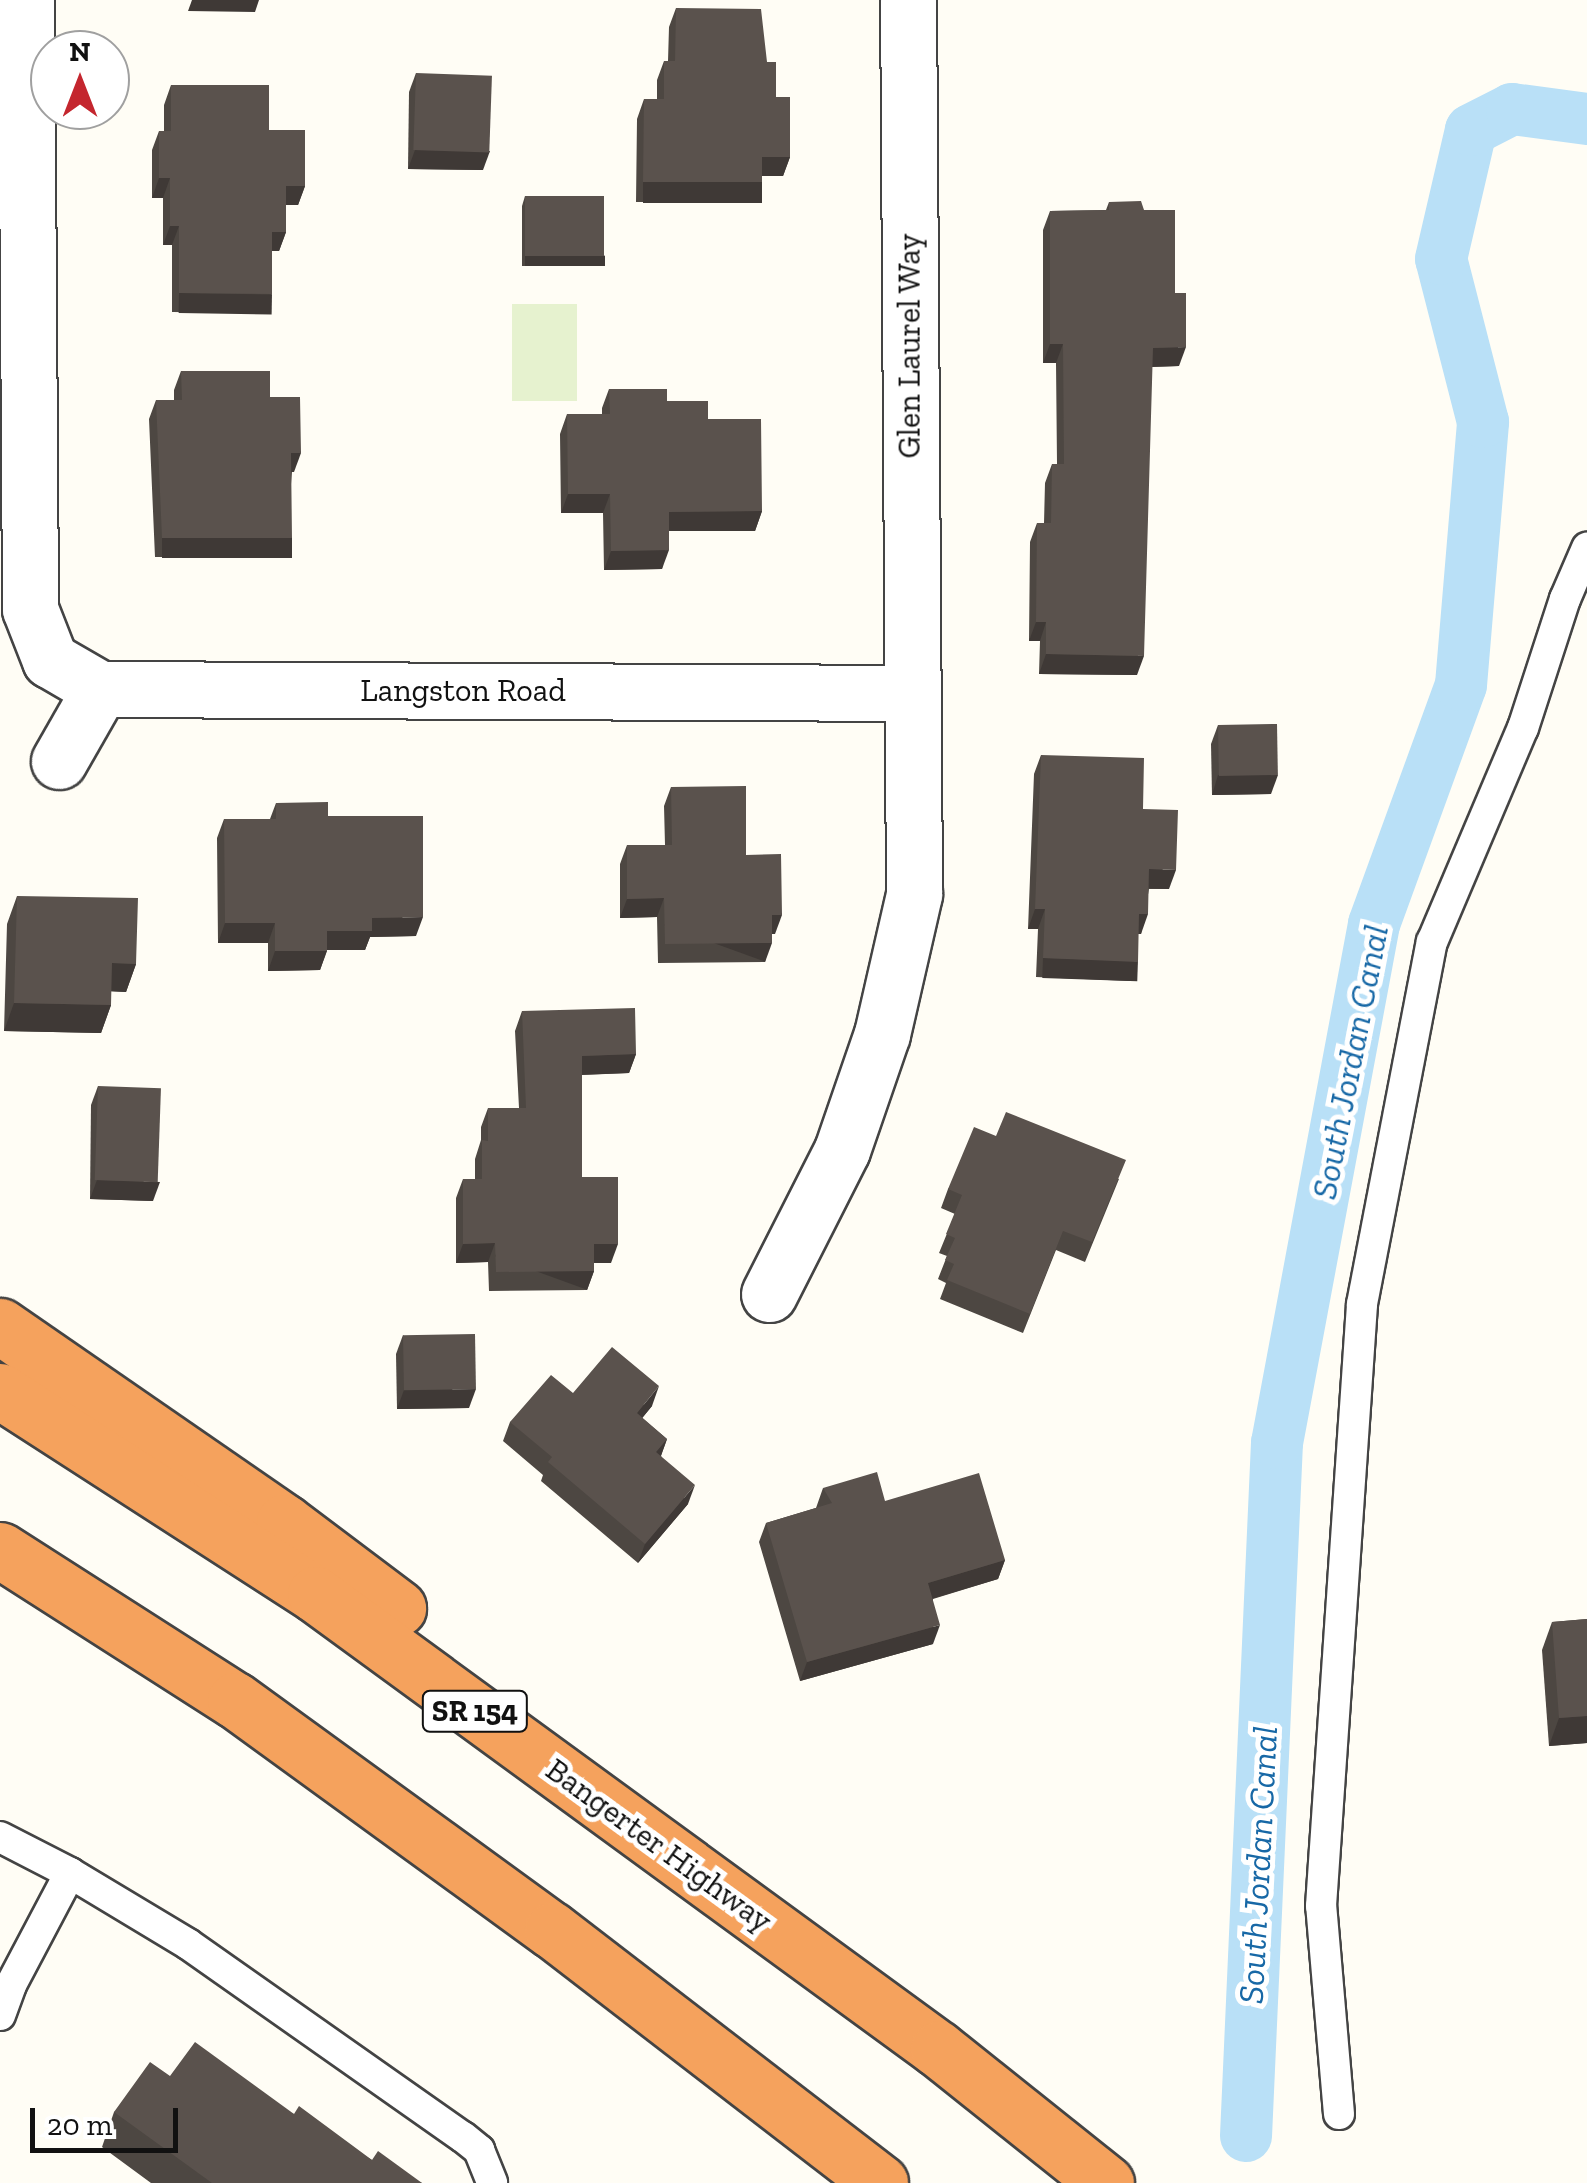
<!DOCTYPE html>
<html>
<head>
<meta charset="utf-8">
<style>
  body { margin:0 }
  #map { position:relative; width:1587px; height:2183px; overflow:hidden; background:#fffdf5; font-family:"Zilla Slab",serif }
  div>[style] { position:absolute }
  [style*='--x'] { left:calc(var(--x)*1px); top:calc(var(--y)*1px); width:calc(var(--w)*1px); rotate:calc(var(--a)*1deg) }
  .pitch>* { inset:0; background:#e6f2cf; transform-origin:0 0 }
  .canal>* { height:52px; margin:-26px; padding:0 26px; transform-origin:26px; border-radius:26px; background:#b9e0f7 }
  .roads { filter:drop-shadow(2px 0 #444) drop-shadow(-2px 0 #444) drop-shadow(0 2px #444) drop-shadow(0 -2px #444) }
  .lane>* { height:30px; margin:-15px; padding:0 15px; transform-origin:15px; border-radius:15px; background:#fff }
  .street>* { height:55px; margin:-27.5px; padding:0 27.5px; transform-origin:27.5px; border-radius:27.5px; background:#fff }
  .highway>* { height:55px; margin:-27.5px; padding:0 27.5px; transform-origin:27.5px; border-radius:27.5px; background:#f5a25d }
  .wall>* { inset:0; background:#4d4742 }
  .shaded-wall>* { inset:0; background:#3f3936; transform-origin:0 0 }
  .building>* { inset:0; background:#5a524d; transform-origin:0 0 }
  span { translate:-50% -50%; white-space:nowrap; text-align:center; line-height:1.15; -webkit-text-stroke:10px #fff; paint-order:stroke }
  .shield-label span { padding:2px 8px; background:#fff; border:2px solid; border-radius:8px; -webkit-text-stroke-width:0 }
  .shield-label { font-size:30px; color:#111; font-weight:700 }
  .street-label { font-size:32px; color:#111 }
  .water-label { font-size:35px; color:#1768a6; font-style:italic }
  .north { position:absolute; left:30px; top:30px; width:100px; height:100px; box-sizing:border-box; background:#fff; border:2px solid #a0a0a0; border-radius:50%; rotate:0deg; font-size:28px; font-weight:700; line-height:40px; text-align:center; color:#111 }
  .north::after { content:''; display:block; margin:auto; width:35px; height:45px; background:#c4262e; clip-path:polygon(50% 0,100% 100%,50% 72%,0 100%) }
  .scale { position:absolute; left:30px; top:2108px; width:148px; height:45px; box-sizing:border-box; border:5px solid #111; border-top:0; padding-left:12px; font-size:30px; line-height:35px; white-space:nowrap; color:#111; -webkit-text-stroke:8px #fff; paint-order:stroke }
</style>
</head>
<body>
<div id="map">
  <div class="pitch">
    <div style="left:512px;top:304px;width:65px;height:97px"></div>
  </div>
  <div class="canal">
    <div style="--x:1246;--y:2136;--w:694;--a:-87.44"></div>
    <div style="--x:1277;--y:1443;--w:528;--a:-79.41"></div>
    <div style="--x:1374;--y:924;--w:254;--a:-70"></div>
    <div style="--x:1461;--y:685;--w:264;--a:-85.2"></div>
    <div style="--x:1483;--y:422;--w:168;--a:-104.4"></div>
    <div style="--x:1441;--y:259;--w:132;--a:-76.9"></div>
    <div style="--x:1471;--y:130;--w:46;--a:-27.1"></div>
    <div style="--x:1512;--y:109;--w:76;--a:7.6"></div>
  </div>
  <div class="roads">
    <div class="lane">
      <div style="--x:0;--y:1837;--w:79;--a:27.2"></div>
      <div style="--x:70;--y:1873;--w:127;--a:117.8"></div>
      <div style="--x:11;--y:1985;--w:32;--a:110"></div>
      <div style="--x:70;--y:1873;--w:138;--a:31"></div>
      <div style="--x:188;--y:1944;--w:336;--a:35.1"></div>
      <div style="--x:463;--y:2137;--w:21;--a:39"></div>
      <div style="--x:479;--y:2150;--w:35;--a:68"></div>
      <div style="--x:1339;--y:2114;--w:209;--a:-94.9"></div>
      <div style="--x:1321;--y:1906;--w:603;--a:-86.1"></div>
      <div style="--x:1362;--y:1304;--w:369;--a:-79.1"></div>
      <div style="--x:1432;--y:942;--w:233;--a:-67"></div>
      <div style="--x:1523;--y:728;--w:136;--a:-72"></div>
      <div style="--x:1565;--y:599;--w:56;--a:-66.7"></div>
    </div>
    <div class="street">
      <div style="--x:26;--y:0;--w:609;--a:89.62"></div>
      <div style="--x:30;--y:609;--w:55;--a:68.6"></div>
      <div style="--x:50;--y:660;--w:58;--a:30.1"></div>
      <div style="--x:100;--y:689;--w:810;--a:0.28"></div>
      <div style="--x:59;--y:761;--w:83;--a:-60.3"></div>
      <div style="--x:769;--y:1294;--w:161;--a:-63.1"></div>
      <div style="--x:842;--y:1150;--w:123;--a:-71"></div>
      <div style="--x:882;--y:1034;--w:144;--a:-77.1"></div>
      <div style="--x:914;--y:894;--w:894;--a:-90.38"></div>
    </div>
    <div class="highway">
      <div style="--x:0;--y:1326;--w:345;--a:34.6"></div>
      <div style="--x:284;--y:1522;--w:143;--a:37"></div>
      <div style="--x:0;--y:1391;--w:375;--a:32.8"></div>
      <div style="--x:315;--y:1594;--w:771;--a:36.14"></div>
      <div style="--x:938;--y:2049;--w:215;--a:38.6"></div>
      <div style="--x:0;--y:1550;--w:279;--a:32.6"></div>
      <div style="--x:235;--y:1700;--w:392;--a:36"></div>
      <div style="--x:552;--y:1930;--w:414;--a:37.6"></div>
    </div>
  </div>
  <div class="wall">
    <div style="clip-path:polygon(676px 8px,767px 62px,790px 157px,783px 176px,762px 176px,762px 182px,755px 202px,636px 202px,637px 119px,644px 99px,657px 99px,657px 80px,664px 61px,668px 61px,669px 27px)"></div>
    <div style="clip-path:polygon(416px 73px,483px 170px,408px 169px,409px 92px)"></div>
    <div style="clip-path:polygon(171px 85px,269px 130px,305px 186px,298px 205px,286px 205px,286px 232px,279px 251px,272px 251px,272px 294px,265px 313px,172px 312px,172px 245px,163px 245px,163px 198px,152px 198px,152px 150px,159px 131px,164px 131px,164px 105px)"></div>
    <div style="clip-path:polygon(525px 196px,605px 256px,601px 266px,522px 266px,522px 206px)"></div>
    <div style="clip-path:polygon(1109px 202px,1144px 210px,1175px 293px,1179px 366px,1152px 367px,1137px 675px,1039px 674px,1040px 641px,1029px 641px,1030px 542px,1037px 523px,1044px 523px,1045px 483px,1052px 464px,1057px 464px,1056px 363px,1043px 363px,1043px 230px,1050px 211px,1106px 210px)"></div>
    <div style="clip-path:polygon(181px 371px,270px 397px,294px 472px,292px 472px,285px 557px,155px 557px,149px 419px,156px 400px,174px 400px,174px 390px)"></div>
    <div style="clip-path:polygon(609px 389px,667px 401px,708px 419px,762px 511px,755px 531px,669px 531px,662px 569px,604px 570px,603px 513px,561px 513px,560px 434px,567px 414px,602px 414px,602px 408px)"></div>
    <div style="clip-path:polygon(1218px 725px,1271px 794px,1212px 795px,1211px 744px)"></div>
    <div style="clip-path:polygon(1041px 755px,1143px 809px,1169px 889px,1149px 889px,1141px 934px,1138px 934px,1131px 981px,1036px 977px,1038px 929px,1028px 929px,1034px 774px)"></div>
    <div style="clip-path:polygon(671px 787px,746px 855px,775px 934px,772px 934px,765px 962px,658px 963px,657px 917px,620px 918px,620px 864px,627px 845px,665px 845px,664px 806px)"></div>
    <div style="clip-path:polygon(276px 803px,328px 816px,416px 936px,370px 937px,365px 950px,327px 950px,320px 970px,268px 971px,268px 943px,218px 943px,217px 838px,224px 819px,270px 819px)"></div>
    <div style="clip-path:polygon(17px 896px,136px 964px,126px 992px,111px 991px,111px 1005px,101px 1033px,4px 1031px,7px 924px)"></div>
    <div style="clip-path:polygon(522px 1011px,636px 1054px,629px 1073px,582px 1075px,582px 1177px,611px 1263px,594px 1263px,594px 1271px,587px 1290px,489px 1291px,488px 1262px,456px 1263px,456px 1198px,463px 1179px,475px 1179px,475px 1159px,481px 1140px,481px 1127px,488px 1108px,519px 1108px,515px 1031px)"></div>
    <div style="clip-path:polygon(98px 1086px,153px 1201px,90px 1199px,91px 1105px)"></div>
    <div style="clip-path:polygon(996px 1136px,1119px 1179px,1085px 1262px,1056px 1250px,1023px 1333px,940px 1299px,946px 1283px,938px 1279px,947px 1256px,939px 1253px,955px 1214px,941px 1208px,948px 1189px)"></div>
    <div style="clip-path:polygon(403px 1335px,469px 1408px,397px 1409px,396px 1354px)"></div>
    <div style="clip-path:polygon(573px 1393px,652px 1406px,642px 1418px,667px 1439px,661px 1456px,688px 1504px,638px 1563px,541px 1481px,543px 1475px,503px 1441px,510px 1422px)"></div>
    <div style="clip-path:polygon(823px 1488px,885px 1501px,1005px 1560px,998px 1579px,933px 1599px,933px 1644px,800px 1681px,759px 1542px,766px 1523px,816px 1508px)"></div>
    <div style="clip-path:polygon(1587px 1619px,1587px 1743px,1549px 1746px,1542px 1650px,1552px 1622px)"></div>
    <div style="clip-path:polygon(170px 2076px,294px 2114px,372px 2160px,422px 2183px,151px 2183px,102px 2147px,114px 2112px)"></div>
  </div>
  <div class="shaded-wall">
    <div style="clip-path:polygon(192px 0,259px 0,255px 12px,188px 11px)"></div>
    <div style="clip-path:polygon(415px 150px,490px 151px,483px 170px,408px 169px)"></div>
    <div style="clip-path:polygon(762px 157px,790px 157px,783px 176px,755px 176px)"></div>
    <div style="clip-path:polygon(159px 178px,170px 178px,163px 198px,152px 198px)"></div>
    <div style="left:643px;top:182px;width:119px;height:21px"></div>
    <div style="clip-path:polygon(286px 186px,305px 186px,298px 205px,279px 205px)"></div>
    <div style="clip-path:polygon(170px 226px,179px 226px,172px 245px,163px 245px)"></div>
    <div style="clip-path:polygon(272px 232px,286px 232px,279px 251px,265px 251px)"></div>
    <div style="left:525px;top:256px;width:80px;height:10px"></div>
    <div style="left:179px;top:293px;width:93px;height:20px;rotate:1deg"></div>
    <div style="clip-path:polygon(1050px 344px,1063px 344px,1056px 363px,1043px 363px)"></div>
    <div style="clip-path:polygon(1186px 347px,1179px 366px,1146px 367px,1153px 348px)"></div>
    <div style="clip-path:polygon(291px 453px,301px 453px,294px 472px,284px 472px)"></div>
    <div style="clip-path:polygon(568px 494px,610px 494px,603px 513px,561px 513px)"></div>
    <div style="clip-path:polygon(762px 511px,755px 531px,662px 531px,669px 512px)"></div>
    <div style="left:162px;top:538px;width:130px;height:20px"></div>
    <div style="clip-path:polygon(669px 550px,662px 569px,604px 570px,611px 551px)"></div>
    <div style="clip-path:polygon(1036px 622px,1046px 622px,1040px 641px,1029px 641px)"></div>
    <div style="clip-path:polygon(1046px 654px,1144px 656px,1137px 675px,1039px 674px)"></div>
    <div style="clip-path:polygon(1218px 775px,1278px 775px,1271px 794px,1212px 795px)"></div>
    <div style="clip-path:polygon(1149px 869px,1176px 870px,1169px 889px,1142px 888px)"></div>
    <div style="clip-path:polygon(664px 898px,657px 917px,620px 918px,627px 899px)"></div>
    <div style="clip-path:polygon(1035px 909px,1045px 909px,1038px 929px,1028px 929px)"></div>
    <div style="clip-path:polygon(1139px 914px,1148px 914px,1141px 934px,1132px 934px)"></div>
    <div style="clip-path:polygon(772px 915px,782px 915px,775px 934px,765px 934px)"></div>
    <div style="clip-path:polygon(423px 917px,416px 936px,370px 937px,365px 950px,320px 950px,327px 931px,372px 918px)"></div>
    <div style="clip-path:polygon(225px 923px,275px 923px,268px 943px,218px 943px)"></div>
    <div style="left:772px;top:943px;width:20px;height:107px;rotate:110deg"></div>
    <div style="clip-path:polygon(275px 951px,327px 951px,320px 970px,268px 971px)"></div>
    <div style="left:1043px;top:958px;width:95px;height:20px;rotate:2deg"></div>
    <div style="clip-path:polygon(112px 963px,136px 964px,126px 992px,102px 991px)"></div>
    <div style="clip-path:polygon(14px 1003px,111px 1005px,101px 1033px,4px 1031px)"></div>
    <div style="clip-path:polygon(636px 1054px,629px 1073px,575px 1075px,582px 1056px)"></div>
    <div style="clip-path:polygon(97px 1180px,160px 1182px,153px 1201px,90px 1199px)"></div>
    <div style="clip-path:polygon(495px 1243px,488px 1262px,456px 1263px,463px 1244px)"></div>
    <div style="clip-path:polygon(594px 1244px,618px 1244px,611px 1263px,587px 1263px)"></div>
    <div style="left:594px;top:1271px;width:20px;height:98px;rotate:110deg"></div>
    <div style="clip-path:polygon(659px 1386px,652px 1406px,630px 1433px,637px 1413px)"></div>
    <div style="clip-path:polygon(476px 1389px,469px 1408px,397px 1409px,404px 1390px)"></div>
    <div style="clip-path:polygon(667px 1439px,660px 1458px,656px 1452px)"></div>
    <div style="clip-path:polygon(695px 1485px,688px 1504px,638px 1563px,645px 1544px)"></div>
    <div style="clip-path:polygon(1005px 1560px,998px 1579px,921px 1602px,928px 1583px)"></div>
    <div style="clip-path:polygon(940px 1625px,933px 1644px,800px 1681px,807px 1662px)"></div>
    <div style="clip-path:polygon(1587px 1716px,1587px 1743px,1549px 1746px,1559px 1718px)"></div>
  </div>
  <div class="building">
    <div style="clip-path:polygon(676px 8px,761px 9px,767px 62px,776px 62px,776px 97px,790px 97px,790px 157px,762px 157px,762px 182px,643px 182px,644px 99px,664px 99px,664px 61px,675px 61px)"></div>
    <div style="left:416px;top:73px;width:76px;height:77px;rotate:2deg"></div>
    <div style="clip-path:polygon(171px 85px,269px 85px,269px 130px,305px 130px,305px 186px,286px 186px,286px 232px,272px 232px,272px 294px,179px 293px,179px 226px,170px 226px,170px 178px,159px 178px,159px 131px,171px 131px)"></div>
    <div style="left:525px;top:196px;width:79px;height:60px"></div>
    <div style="clip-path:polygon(1141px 201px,1144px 210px,1175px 210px,1175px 293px,1186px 293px,1186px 347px,1153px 348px,1144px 656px,1046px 654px,1046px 622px,1036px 622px,1037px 523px,1051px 523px,1052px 464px,1064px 464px,1063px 344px,1050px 344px,1050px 211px,1109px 210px,1109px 202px)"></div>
    <div style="clip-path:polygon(181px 371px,270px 371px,270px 397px,300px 397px,301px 453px,291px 453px,292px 538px,162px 538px,156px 400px,182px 400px)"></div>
    <div style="clip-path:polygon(609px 389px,667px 389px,667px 401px,708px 401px,708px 419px,761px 419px,762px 511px,669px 512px,669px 550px,611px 551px,610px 494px,568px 494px,567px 414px,610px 414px)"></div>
    <div style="left:1277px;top:724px;width:51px;height:59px;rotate:89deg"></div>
    <div style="clip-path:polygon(1041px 755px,1144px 758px,1143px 809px,1178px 810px,1176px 870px,1149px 869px,1148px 914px,1139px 914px,1138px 962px,1043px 958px,1045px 909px,1035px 909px)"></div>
    <div style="clip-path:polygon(746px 786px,746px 855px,781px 854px,782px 915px,772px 915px,772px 943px,665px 944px,664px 898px,627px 899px,627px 845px,672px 845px,671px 787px)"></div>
    <div style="clip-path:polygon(328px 802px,328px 816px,423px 816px,423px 917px,372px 918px,372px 931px,327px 931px,327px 951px,275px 951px,275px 923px,225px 923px,224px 819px,276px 819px,276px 803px)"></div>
    <div style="clip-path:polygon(17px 896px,138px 898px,136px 964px,112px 963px,111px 1005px,14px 1003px)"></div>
    <div style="clip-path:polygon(635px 1008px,636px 1054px,582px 1056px,582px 1177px,618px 1177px,618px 1244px,594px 1244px,594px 1271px,496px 1272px,495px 1243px,463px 1244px,463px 1179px,482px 1179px,482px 1140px,488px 1141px,488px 1108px,526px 1108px,522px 1011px)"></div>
    <div style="left:98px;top:1086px;width:63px;height:94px;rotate:2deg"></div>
    <div style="clip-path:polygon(1006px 1112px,1126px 1160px,1092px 1242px,1063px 1231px,1030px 1314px,947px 1280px,954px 1264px,945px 1260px,955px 1238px,946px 1234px,962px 1195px,948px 1189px,974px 1127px,996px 1136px)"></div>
    <div style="left:475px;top:1334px;width:55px;height:72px;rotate:89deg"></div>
    <div style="clip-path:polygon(612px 1347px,659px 1386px,637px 1413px,667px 1439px,656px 1452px,695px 1485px,645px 1544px,548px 1462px,552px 1457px,510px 1422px,551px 1375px,573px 1393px)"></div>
    <div style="clip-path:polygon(877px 1472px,885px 1501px,979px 1473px,1005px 1560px,928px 1583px,940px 1625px,807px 1662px,766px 1523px,832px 1503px,823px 1488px)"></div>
    <div style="clip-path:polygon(1587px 1619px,1587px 1716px,1559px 1718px,1552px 1622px)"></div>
    <div style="clip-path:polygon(195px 2042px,294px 2114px,299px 2106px,372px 2160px,378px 2151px,422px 2183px,212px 2183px,114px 2112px,150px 2062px,170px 2076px)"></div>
  </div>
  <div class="shield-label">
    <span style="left:475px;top:1711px">SR 154</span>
  </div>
  <div class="street-label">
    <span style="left:909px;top:346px;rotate:-90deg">Glen Laurel Way</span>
    <span style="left:463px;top:690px">Langston Road</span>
    <span style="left:659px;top:1845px;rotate:36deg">Bangerter Highway</span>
  </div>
  <div class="water-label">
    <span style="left:1350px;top:1062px;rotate:-79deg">South Jordan Canal</span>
    <span style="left:1258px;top:1865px;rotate:-87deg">South Jordan Canal</span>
  </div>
  <div class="north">N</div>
  <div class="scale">20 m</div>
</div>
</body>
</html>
